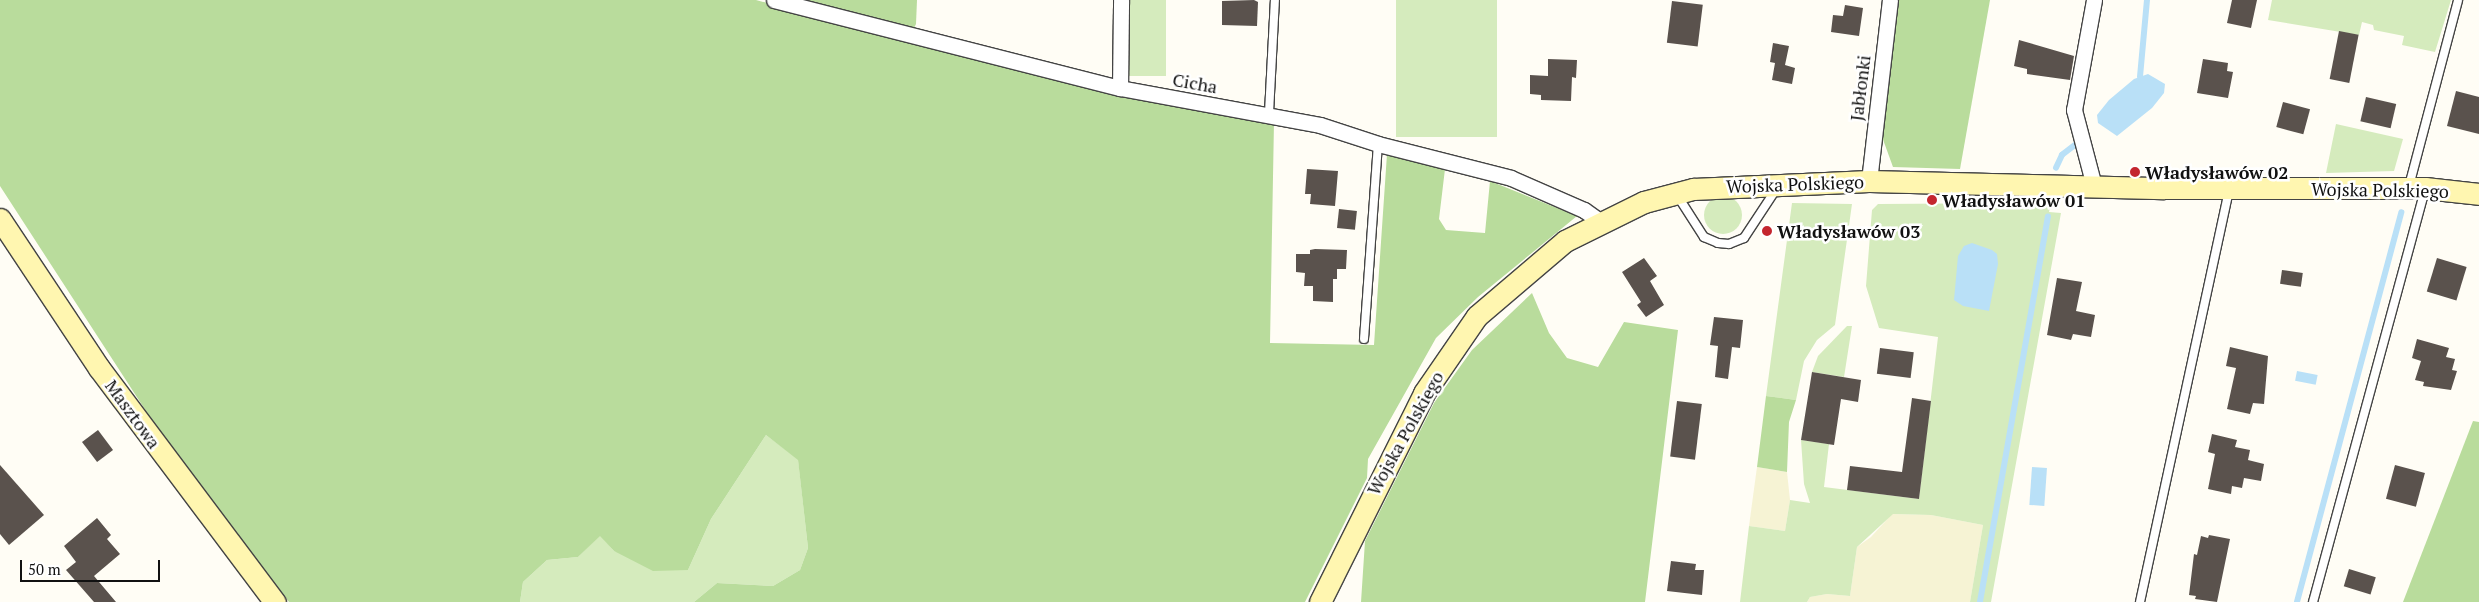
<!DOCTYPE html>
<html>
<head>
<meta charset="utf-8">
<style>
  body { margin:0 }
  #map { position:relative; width:2479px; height:602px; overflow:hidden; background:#fffdf5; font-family:"PT Serif",serif }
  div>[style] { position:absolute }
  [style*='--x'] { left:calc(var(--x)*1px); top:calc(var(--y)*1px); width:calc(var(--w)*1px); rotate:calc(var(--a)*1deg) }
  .farmland>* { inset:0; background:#f6f3d4 }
  .green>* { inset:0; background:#d5ebbd; transform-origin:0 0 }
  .round { border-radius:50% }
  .forest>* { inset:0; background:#b9dc9c }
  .water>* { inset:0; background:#b9e0f7; transform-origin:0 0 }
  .stream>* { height:5.5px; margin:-2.75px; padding:0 2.75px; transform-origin:2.75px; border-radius:2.75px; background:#b9e0f7 }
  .building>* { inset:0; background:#5a524d; transform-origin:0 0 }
  .roads { filter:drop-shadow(1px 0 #444) drop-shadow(-1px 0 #444) drop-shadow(0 1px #444) drop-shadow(0 -1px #444) }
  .lane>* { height:8px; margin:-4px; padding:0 4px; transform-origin:4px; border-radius:4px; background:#fff }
  .street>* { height:15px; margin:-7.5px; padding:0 7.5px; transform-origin:7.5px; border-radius:7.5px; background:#fff }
  .secondary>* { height:21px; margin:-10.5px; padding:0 10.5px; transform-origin:10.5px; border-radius:10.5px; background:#fff6b0 }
  .dots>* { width:14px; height:14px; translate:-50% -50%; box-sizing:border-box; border:2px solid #fff; border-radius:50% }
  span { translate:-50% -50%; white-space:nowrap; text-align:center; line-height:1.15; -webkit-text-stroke:5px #fff; paint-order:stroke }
  .street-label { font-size:18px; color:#111 }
  .poi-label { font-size:18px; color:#111; font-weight:700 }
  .left { translate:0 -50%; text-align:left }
  .scale { position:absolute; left:20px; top:560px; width:140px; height:22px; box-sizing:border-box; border:2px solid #111; border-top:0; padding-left:6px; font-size:15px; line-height:18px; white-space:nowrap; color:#111; -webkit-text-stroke:4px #fff; paint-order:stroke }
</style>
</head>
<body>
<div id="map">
  <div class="farmland">
    <div style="clip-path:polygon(1757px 467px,1787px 472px,1790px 500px,1785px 531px,1749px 526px)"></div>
    <div style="clip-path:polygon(1892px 514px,1931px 515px,1983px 525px,1970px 602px,1807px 602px,1810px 597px,1827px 594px,1850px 596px,1857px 547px,1871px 537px)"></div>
  </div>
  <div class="green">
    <div style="left:1126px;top:0;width:40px;height:76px"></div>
    <div style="left:1396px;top:0;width:101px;height:137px"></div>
    <div style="clip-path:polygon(2272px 0,2451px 0,2435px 52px,2402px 45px,2404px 36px,2374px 30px,2373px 25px,2362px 22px,2359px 35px,2268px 20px)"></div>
    <div style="clip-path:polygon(2336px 124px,2403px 139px,2394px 171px,2326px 173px)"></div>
    <div class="round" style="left:1704px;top:196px;width:38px;height:38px"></div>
    <div style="clip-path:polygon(1792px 203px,1852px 204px,1835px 325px,1817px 340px,1804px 361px,1796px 400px,1766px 396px)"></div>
    <div style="clip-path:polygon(2051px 203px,2049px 212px,2061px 213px,1991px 602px,1970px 602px,1983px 525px,1931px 515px,1893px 514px,1857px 547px,1850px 596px,1827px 594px,1810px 597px,1807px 602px,1740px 602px,1749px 526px,1785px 531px,1790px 500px,1810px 503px,1804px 484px,1801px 440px,1829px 444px,1824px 487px,1919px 499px,1938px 337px,1879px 328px,1866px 286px,1872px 210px,1878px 204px)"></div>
    <div style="clip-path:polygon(1847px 326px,1852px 326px,1844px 377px,1812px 372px,1818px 356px)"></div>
    <div style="clip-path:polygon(766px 435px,798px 459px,808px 548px,800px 570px,773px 586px,717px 583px,694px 602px,520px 602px,523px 582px,547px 560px,578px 557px,600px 535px,614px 551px,688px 570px,711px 519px)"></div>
  </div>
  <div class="forest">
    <div style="clip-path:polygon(0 0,756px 0,1115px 96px,1274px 122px,1270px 343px,1374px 345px,1387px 154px,1445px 169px,1439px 219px,1446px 230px,1485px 233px,1490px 181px,1577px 216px,1478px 297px,1436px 338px,1368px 459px,1367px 478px,1305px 602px,694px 602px,717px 583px,773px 586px,800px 570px,808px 548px,798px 460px,766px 435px,711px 519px,688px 570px,653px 571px,614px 551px,600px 536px,578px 557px,547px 560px,523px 582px,520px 602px,289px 602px,168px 445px,0 186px)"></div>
    <div style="clip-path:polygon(799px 0,917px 0,916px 24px,913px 30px)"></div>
    <div style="clip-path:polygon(1898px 0,1990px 0,1960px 169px,1893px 167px,1881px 134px)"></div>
    <div style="clip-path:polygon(1532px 293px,1549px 333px,1567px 358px,1598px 367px,1624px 322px,1678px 330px,1645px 602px,1361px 602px,1365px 541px,1434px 403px,1472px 350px)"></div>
    <div style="clip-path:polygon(1766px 396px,1796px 400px,1789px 422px,1787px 472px,1757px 467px)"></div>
    <div style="clip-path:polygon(2473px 421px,2479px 422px,2479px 602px,2403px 602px)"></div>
  </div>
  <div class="water">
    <div style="clip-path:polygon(2148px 74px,2165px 84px,2164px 93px,2152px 108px,2117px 136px,2098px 123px,2097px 115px,2109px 100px,2134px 79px)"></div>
    <div style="clip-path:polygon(1972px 243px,1992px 250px,1997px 254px,1998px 264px,1989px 311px,1963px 306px,1954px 300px,1958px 256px,1964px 246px)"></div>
    <div style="left:2297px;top:371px;width:21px;height:10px;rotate:11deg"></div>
    <div style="left:2032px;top:467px;width:15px;height:38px;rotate:4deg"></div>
  </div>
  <div class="stream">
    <div style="--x:2140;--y:77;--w:77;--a:-84.8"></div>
    <div style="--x:2056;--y:168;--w:14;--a:-65"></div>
    <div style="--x:2062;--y:155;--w:16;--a:-38"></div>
    <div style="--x:1980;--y:602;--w:391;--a:-80"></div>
    <div style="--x:2297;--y:602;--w:403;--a:-75"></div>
  </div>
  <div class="building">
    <div style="clip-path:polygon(1254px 0,1258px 2px,1257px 26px,1222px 25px,1222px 1px)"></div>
    <div style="clip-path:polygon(2232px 0,2257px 0,2251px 28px,2227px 23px)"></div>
    <div style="left:1672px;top:1px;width:31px;height:42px;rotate:7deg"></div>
    <div style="clip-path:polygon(1845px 5px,1863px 8px,1859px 36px,1831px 32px,1833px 15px,1843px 16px)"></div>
    <div style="left:2339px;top:31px;width:20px;height:49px;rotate:11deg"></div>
    <div style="clip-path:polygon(2019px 40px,2074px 56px,2070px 80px,2027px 74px,2027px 69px,2014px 66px)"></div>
    <div style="clip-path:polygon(1773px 43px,1789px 46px,1785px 65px,1795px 68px,1792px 84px,1772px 80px,1775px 63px,1770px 62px)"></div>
    <div style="clip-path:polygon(1548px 59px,1577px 60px,1576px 78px,1572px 77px,1571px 101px,1541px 100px,1541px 95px,1530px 94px,1530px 75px,1548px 76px)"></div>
    <div style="clip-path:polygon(2203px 59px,2228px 63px,2227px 71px,2233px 72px,2228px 98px,2197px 93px)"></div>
    <div style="clip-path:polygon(2456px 91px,2479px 97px,2479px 134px,2447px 126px)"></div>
    <div style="left:2366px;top:97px;width:31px;height:25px;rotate:13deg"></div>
    <div style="left:2283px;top:102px;width:28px;height:26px;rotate:15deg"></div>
    <div style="clip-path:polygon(1307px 169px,1338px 171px,1335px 206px,1310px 204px,1311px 194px,1305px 194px)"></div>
    <div style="left:1339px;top:209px;width:18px;height:19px;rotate:6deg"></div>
    <div style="clip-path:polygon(1315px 249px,1347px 250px,1346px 269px,1337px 269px,1337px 279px,1333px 279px,1333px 302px,1313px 301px,1313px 286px,1304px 286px,1305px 273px,1296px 272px,1296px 254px,1310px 254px,1310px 250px)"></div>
    <div style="clip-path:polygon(1644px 258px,1657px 276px,1650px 281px,1664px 305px,1646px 317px,1637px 305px,1641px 302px,1622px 272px)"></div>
    <div style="left:2437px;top:258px;width:31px;height:35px;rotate:17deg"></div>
    <div style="left:2282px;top:270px;width:21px;height:14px;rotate:8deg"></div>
    <div style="clip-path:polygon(2057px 278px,2082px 282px,2076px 311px,2095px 315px,2091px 337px,2073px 334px,2071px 340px,2047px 335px)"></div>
    <div style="clip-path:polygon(1714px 317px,1743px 320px,1740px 348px,1732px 347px,1728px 379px,1715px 377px,1718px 346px,1710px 345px)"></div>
    <div style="clip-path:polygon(2417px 339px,2449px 348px,2446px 357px,2455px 359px,2452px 370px,2457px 371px,2451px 390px,2423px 386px,2424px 382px,2415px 380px,2421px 361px,2412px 358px)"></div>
    <div style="clip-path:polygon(2230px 347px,2268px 356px,2264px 404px,2253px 403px,2250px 414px,2227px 409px,2236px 368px,2226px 366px)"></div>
    <div style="left:1880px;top:348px;width:34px;height:26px;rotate:7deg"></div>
    <div style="clip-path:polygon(1812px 372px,1861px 380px,1858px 402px,1841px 399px,1834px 445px,1801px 440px)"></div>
    <div style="clip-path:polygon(1912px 398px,1931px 401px,1919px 499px,1847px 490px,1850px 466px,1902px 472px)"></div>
    <div style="left:1677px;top:401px;width:25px;height:56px;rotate:7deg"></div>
    <div style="left:98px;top:430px;width:25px;height:20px;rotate:53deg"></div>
    <div style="clip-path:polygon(2212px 434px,2237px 440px,2235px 447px,2250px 450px,2248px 460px,2264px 464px,2261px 481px,2244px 478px,2242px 488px,2232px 486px,2231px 494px,2208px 489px,2215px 454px,2208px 452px)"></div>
    <div style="clip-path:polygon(0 465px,44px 515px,9px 545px,0 534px)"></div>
    <div style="left:2395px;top:465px;width:31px;height:35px;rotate:15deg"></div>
    <div style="clip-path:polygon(97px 518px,111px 535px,107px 539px,120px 554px,94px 576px,116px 602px,94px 602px,66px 570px,76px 562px,64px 546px)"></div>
    <div style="clip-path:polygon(2209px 535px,2230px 539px,2217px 602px,2195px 599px,2196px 596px,2189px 595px,2194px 554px,2197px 555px,2201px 536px,2208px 538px)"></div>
    <div style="clip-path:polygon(1671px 561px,1696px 564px,1695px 570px,1704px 570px,1702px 595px,1667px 591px)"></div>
    <div style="left:2349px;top:569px;width:28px;height:18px;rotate:17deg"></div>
  </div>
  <div class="roads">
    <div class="lane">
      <div style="--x:1269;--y:113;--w:113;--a:-87"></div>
      <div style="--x:2409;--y:186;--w:192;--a:-75.2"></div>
      <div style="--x:1677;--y:195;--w:50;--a:57.3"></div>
      <div style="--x:1704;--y:237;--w:15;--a:23"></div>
      <div style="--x:1718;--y:243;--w:11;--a:5"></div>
      <div style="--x:1729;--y:244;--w:16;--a:-22"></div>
      <div style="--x:1744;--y:238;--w:60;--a:-56.6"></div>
      <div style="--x:1364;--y:339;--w:196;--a:-85.9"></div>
      <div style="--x:2140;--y:602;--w:422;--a:-77.8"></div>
      <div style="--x:2313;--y:602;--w:428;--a:-74.8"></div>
    </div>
    <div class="street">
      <div style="--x:774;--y:0;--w:357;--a:14.3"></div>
      <div style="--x:1120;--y:88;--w:203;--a:10.5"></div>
      <div style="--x:1320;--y:125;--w:61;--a:18.1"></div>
      <div style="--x:1378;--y:144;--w:137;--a:14.3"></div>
      <div style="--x:1511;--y:178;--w:80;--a:23.7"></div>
      <div style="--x:1584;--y:210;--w:21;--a:35"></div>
      <div style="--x:1120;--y:88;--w:88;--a:-89.3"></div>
      <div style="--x:1869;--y:181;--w:182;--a:-83.4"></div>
      <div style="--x:2094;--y:186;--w:79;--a:-104.7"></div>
      <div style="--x:2074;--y:110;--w:112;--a:-79.7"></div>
    </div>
    <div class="secondary">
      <div style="--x:0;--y:219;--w:179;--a:56.4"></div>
      <div style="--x:99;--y:368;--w:293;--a:53.1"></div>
      <div style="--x:1320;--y:602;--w:233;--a:-63.5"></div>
      <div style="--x:1424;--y:393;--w:93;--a:-55.5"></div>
      <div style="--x:1477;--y:316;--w:116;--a:-40.4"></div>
      <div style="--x:1565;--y:241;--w:88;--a:-26.3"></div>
      <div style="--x:1644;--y:202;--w:51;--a:-14.9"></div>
      <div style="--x:1693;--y:189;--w:176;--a:-2.6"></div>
      <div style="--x:1869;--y:181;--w:295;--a:1.4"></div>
      <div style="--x:2164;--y:188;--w:261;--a:0"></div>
      <div style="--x:2425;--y:188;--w:54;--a:6.3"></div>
    </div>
  </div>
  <div class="dots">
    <div style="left:2135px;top:172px;background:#c4262e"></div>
    <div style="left:1932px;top:200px;background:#c4262e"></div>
    <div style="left:1767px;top:231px;background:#c4262e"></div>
  </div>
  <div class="street-label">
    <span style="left:1195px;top:83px;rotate:10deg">Cicha</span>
    <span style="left:1860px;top:88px;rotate:-83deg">Jabłonki</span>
    <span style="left:1795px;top:184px;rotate:-2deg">Wojska Polskiego</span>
    <span style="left:2380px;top:190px;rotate:1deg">Wojska Polskiego</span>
    <span style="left:133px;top:414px;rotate:54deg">Masztowa</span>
    <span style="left:1405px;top:433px;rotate:-61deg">Wojska Polskiego</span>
  </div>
  <div class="poi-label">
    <span class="left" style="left:2145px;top:172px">Władysławów 02</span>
    <span class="left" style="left:1942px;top:200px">Władysławów 01</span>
    <span class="left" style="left:1777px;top:231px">Władysławów 03</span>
  </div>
  <div class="scale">50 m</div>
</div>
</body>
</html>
